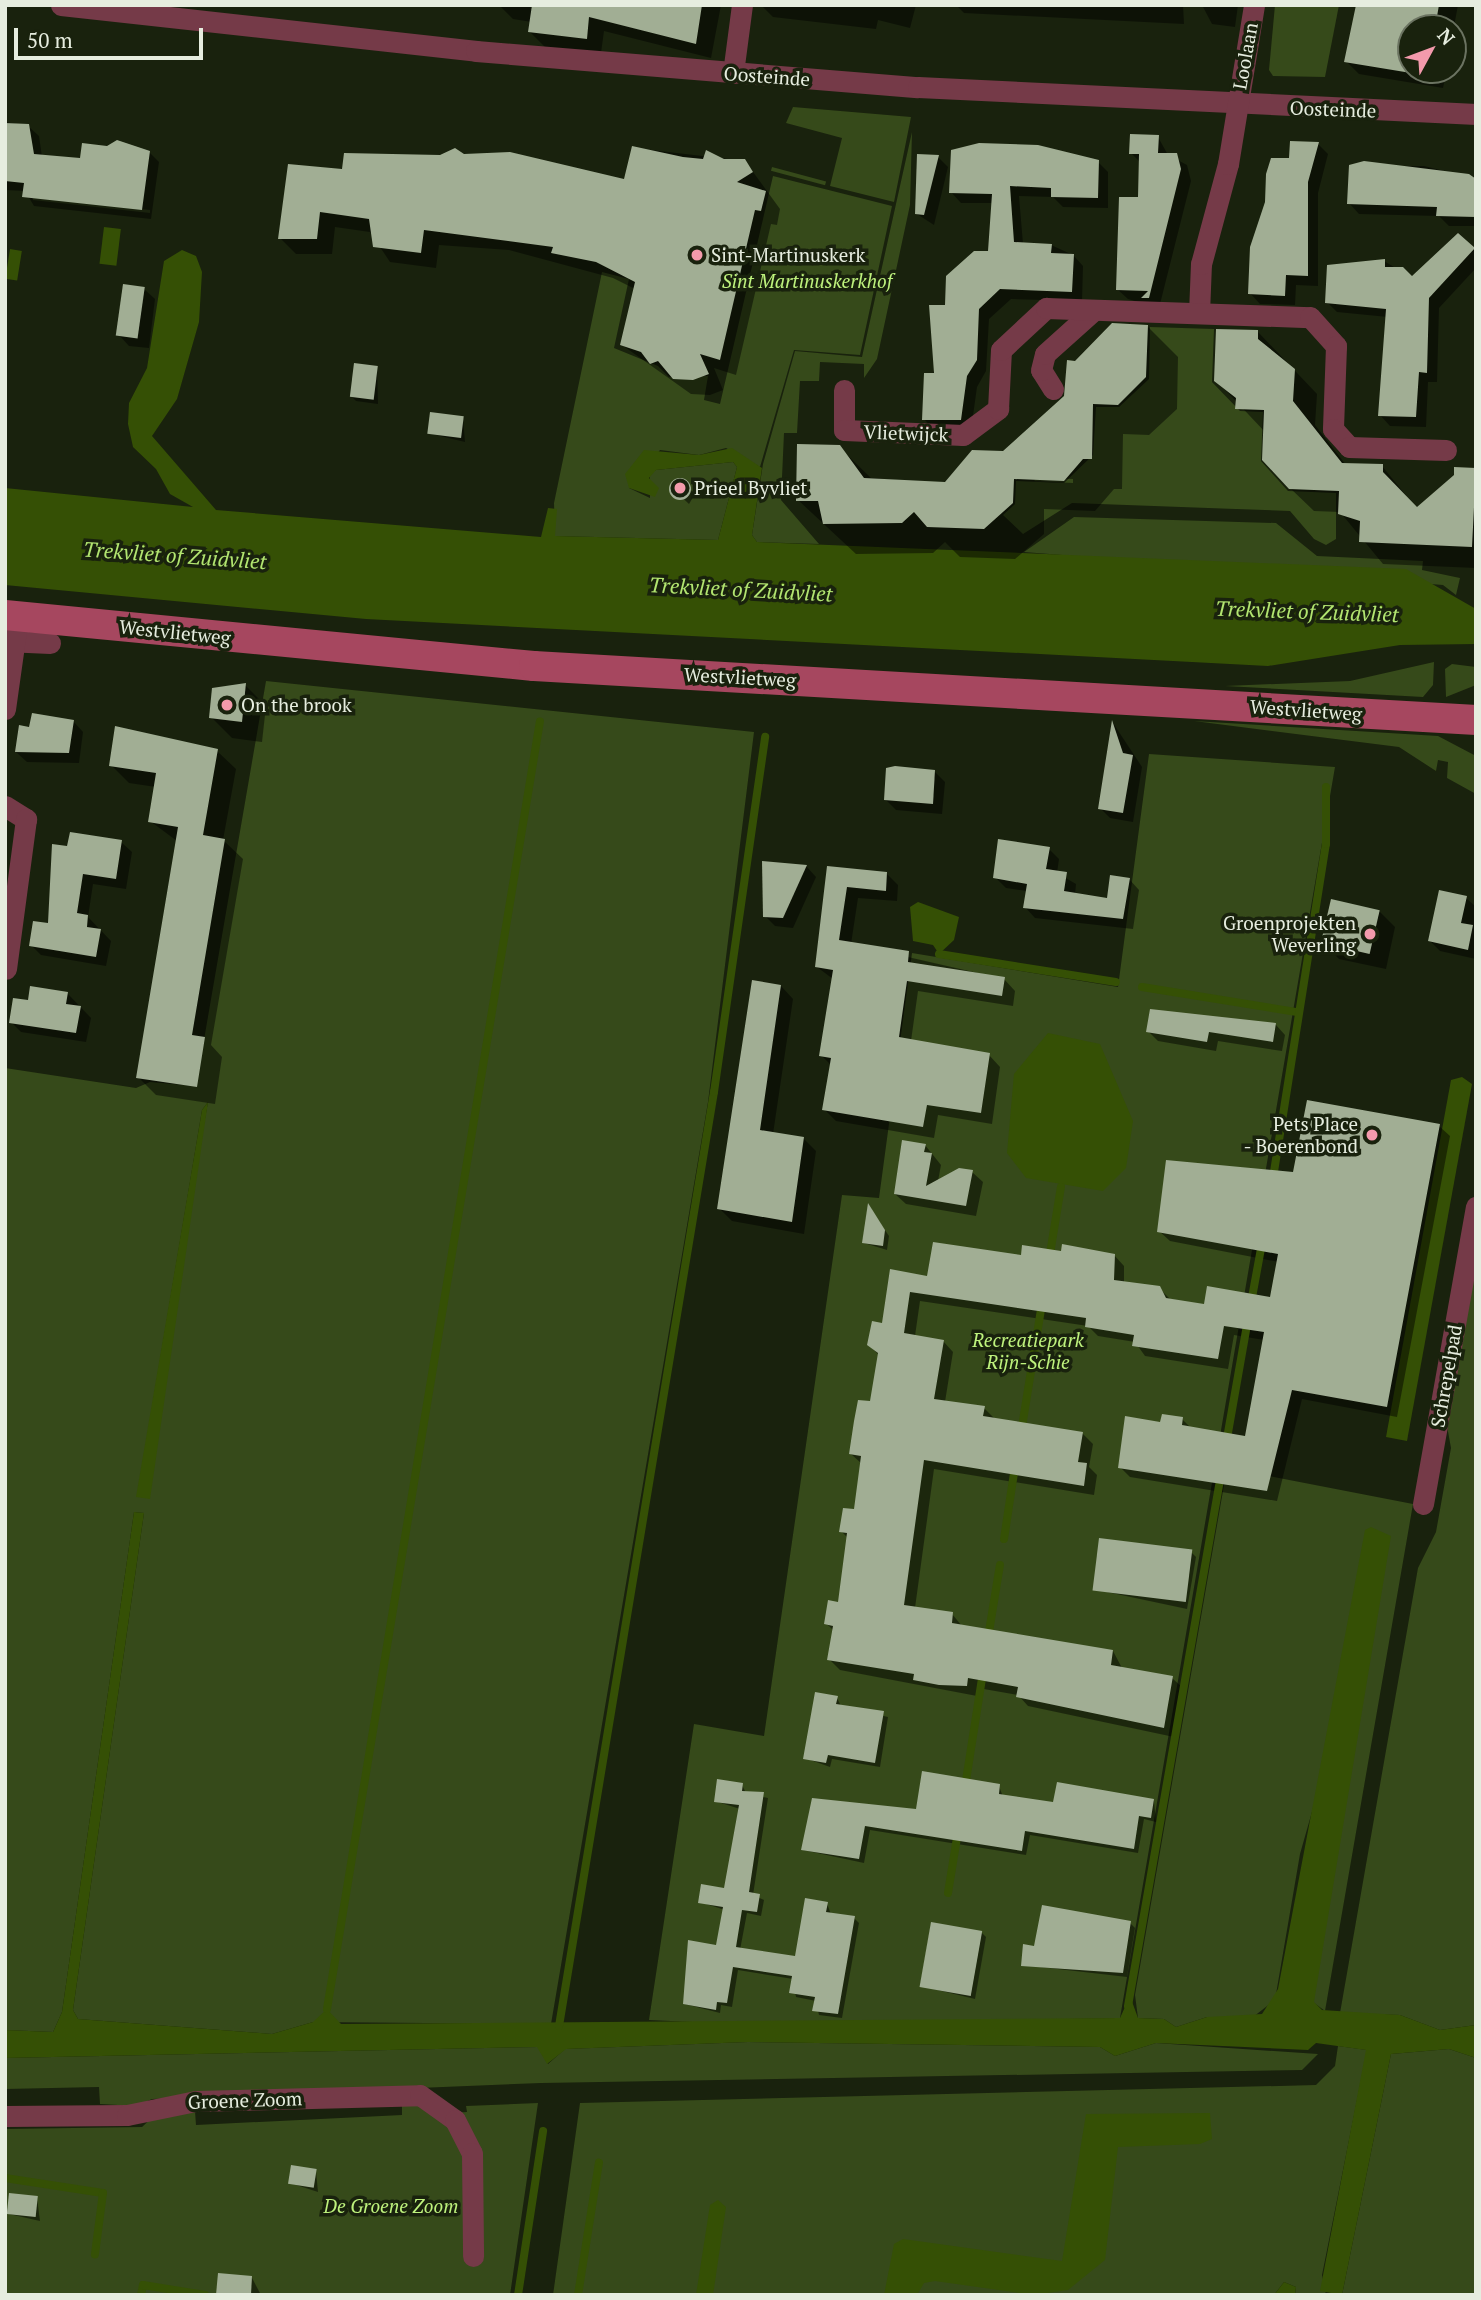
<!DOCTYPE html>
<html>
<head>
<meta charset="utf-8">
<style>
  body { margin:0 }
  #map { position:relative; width:1481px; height:2300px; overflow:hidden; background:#19220d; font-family:"PT Serif",serif }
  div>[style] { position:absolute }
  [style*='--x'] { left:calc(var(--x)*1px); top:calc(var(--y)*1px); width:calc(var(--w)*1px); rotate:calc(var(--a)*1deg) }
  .green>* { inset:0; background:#364a1a; transform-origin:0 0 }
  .water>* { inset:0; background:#355005; transform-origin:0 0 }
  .shadow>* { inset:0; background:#0007 }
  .stream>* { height:8px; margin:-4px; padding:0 4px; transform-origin:4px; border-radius:4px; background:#355005 }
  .building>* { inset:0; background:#a1ae94; transform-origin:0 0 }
  .round { border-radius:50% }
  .street>* { height:21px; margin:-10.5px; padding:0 10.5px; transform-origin:10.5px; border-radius:10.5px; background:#753a48 }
  .secondary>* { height:30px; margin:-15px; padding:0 15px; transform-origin:15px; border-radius:15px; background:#a6475f }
  .dots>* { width:19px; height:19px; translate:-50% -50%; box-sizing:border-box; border:4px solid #19220d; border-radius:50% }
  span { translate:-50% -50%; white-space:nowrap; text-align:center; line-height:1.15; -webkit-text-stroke:7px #19220d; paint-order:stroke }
  .street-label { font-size:19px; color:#e6eddf }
  .poi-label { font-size:19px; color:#e6eddf }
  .left { translate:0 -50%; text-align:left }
  .right { translate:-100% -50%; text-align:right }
  .park-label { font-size:19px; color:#bef27d; font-style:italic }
  .water-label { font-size:21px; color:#b2e570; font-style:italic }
  .frame { position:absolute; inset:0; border:7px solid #e6eddf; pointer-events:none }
  .north { position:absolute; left:1397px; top:14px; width:70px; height:70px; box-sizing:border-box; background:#19220d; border:2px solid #6b7361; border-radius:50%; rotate:49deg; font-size:19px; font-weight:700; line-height:28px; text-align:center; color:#e6eddf }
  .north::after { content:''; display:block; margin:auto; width:24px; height:32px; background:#f39aac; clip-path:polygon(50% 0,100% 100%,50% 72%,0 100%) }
  .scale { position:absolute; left:14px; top:28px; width:189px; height:32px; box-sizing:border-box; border:4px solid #e6eddf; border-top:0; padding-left:9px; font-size:21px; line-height:24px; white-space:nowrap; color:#e6eddf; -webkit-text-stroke:5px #19220d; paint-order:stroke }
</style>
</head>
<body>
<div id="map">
  <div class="green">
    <div style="clip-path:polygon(1275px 5px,1339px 5px,1325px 77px,1273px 76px,1269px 70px)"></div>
    <div style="clip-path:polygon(793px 107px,911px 117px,894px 202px,830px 186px,842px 138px,786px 123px)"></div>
    <div style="clip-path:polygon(912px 132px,910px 205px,877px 359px,864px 378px,864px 364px,820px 362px,819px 381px,800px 381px,797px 433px,784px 433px,781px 500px,819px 544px,757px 542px,752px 535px,763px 464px,795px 351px,862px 357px)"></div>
    <div style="left:772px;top:167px;width:56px;height:4px;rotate:15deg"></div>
    <div style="clip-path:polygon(773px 176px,892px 206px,860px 355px,794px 350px,760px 467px,726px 448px,699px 455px,660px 450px,629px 488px,650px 498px,650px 473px,656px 470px,733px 462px,737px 467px,718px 540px,555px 536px,554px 503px,602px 272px,629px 279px,614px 348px,658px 366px,669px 377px,708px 376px,704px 400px,720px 404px)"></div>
    <div style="clip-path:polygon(1150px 327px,1214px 329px,1212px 382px,1240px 411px,1263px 412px,1261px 461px,1288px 491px,1336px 493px,1336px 539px,1326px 545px,1314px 539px,1290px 511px,1072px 503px,1023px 534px,1003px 515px,1015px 504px,1016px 481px,1064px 483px,1093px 455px,1096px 407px,1119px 407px,1149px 379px)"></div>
    <div style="clip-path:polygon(1074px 517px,1276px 523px,1317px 556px,1423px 561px,1422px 570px,1460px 578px,1456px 595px,1443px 585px,1024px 552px)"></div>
    <div style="clip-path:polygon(1434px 662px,1433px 685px,1423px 697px,1225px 686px,1350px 681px)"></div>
    <div style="clip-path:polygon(1452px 664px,1476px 667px,1476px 685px,1446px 697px,1445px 669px)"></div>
    <div style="clip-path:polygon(evenodd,266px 681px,754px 732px,708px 1102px,551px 2024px,313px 2022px,272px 2034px,78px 2019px,73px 2010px,144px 1513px,134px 1512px,62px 2012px,53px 2032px,5px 2030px,5px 1068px,136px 1088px,150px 1082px,196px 1086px,266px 681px,208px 1102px,137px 1497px,202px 1110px,208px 1102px)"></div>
    <div style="clip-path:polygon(1194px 721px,1438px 736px,1476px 756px,1476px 794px,1447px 778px,1448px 762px,1438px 760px,1436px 771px,1399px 747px)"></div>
    <div style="clip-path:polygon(1149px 754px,1335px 767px,1120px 2018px,759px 2025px,649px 2020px,694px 1724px,764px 1736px,842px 1195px,879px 1198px,912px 953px,1118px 987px)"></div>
    <div style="clip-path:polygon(1476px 1265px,1476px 2025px,1440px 2030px,1400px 2015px,1340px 2013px,1418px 1568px,1436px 1532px,1451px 1448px,1447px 1426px)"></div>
    <div style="clip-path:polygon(1227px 1468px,1413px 1504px,1325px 2011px,1313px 2002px,1390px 1537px,1300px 1854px,1275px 2000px,1253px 2017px,1207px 2017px,1176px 2027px,1164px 2019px,1138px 2018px,1135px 1995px)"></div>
    <div style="clip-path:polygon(748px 2042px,1100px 2047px,1115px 2056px,1156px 2043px,1318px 2054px,1302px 2070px,541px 2083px,152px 2099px,136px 2106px,100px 2104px,99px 2087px,5px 2089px,5px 2058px,538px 2047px,548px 2064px,565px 2049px)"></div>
    <div style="clip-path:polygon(1338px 2046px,1367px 2050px,1322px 2275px,1326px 2295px,1295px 2295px,1296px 2287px,1284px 2282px,1274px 2295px,553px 2295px,580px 2103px,1316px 2085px,1335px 2066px)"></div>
    <div style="clip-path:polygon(1449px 2049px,1476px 2058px,1476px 2295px,1342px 2295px,1391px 2054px)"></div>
    <div style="clip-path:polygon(402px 2103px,446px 2104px,449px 2113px,467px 2112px,466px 2106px,538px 2103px,510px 2295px,5px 2295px,5px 2129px,142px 2127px,155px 2115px,195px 2111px,196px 2125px,402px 2115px)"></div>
  </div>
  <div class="water">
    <div style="left:104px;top:227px;width:17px;height:37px;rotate:7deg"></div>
    <div style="left:10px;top:249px;width:12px;height:30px;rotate:9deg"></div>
    <div style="clip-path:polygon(182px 250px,196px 256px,202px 272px,199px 322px,177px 399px,152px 436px,216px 510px,541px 537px,548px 508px,557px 509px,555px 536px,718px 540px,737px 467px,733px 462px,656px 470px,649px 478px,659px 488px,655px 497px,629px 488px,625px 474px,644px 450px,699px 455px,732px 448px,762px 468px,752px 535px,757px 542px,1406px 569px,1476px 609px,1476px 644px,1400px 645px,1268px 666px,366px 619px,5px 585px,5px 488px,193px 507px,170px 494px,156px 469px,133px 447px,128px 424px,129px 403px,147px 368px,164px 261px)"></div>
    <div style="clip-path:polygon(918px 902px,959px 917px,954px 940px,939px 954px,933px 945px,913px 941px,910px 907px)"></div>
    <div style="clip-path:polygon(1048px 1033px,1100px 1044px,1133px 1121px,1126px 1168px,1103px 1191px,1026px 1178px,1007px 1153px,1014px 1074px)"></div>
    <div style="clip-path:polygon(1462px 1077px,1472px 1084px,1407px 1441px,1386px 1437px,1451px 1080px)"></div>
    <div style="clip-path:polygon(208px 1102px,150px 1499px,136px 1497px,202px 1110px)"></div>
    <div style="clip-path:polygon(134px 1512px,144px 1513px,73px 2010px,78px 2019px,272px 2034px,313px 2022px,327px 2009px,341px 2024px,1120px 2018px,1130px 1996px,1138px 2018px,1164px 2019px,1176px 2027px,1207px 2017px,1262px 2014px,1278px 1989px,1365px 1530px,1371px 1527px,1391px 1536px,1314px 2002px,1322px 2010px,1400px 2015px,1440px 2030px,1476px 2025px,1476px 2058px,1449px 2049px,1391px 2054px,1342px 2295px,1320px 2291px,1366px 2050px,1316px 2043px,1308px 2050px,1156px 2043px,1115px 2056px,1100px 2047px,748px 2042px,566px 2049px,547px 2064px,537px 2047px,5px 2058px,5px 2030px,53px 2032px,62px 2012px)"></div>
    <div style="clip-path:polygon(1210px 2113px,1212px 2139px,1200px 2144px,1118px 2147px,1105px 2260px,1068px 2290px,1034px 2295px,935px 2281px,924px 2283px,917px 2295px,884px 2295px,894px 2244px,903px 2239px,1062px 2261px,1086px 2114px)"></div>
    <div style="clip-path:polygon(718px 2200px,726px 2207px,713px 2295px,696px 2295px,710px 2205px)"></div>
    <div style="clip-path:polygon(1284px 2282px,1296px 2287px,1295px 2295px,1274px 2295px)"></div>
  </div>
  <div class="shadow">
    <div style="clip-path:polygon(499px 5px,721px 5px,711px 58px,604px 31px,601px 53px,545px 47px,530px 32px,532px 22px,513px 19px)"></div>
    <div style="clip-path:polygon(761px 5px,916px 5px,910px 28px,878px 20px,876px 29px,773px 17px)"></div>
    <div style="clip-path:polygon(956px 5px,1183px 5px,1184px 24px,964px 13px)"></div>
    <div style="clip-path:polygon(1202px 5px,1238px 5px,1235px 27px,1212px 24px)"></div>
    <div style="clip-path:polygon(1357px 5px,1458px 5px,1453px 32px,1411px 28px,1411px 70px,1447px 70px,1443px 88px,1359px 74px,1346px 61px)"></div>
    <div style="clip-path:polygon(evenodd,5px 122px,28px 126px,39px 136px,42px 157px,81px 160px,149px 152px,159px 162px,151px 219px,34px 206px,25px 191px,5px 190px,5px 122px,33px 196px,150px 210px,150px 213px,33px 200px,33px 196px)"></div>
    <div style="clip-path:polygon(1158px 137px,1168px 155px,1187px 165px,1191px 181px,1159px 308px,1128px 299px,1117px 289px,1139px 199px,1140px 162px,1131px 153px)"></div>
    <div style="clip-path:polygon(1318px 144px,1328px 154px,1318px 193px,1318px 286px,1296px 285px,1295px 305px,1260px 304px,1250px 293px,1291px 160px)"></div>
    <div style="clip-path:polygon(634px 148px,745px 161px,780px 209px,777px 225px,771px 224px,736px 375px,714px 368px,723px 390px,710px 395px,691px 394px,622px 345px,635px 289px,613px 278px,509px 250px,439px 245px,436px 268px,390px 262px,370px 232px,335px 227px,332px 254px,296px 254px,280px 238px,344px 171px,464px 156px,626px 181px)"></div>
    <div style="clip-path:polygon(938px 157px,948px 167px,934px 225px,917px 214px)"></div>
    <div style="clip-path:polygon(1098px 162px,1108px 172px,1108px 208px,1063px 207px,1053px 197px,1019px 196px,1023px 244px,1051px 245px,1073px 255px,1083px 266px,1082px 301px,1011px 299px,989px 319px,986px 371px,977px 387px,971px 430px,934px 430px,924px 419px,947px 307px,990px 253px,993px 203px,961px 203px,951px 192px)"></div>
    <div style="clip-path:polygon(1424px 166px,1476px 179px,1476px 226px,1449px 226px,1439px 216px,1359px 214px,1349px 203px,1351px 167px)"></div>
    <div style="clip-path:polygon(1458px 235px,1476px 252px,1476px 268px,1439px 308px,1437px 382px,1428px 382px,1426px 427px,1390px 426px,1380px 415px,1388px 317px,1337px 312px,1327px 302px,1384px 261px,1412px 278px)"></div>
    <div style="clip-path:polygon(144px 289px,155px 299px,149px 348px,129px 346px,119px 335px)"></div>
    <div style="clip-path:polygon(evenodd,1147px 326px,1178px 357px,1177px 409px,1149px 435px,1123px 434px,1122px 489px,1114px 489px,1095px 511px,1044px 509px,1044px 534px,1015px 559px,960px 557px,945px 542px,933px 553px,856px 554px,798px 500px,839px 447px,871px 478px,945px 484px,1003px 452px,1067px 395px,1076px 363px,1147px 326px,1037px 478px,1073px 479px,1073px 483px,1034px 481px,1037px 478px)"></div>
    <div style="clip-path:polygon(1258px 332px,1317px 394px,1315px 425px,1346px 465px,1382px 466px,1417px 509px,1476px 469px,1476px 568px,1383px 564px,1340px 512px,1314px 511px,1290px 488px,1265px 432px,1216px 380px)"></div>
    <div style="clip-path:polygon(377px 368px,378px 404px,356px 401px,352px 397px)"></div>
    <div style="clip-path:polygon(463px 418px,465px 442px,428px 433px)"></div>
    <div style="clip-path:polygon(680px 480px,695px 494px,689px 504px,671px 487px)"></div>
    <div style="clip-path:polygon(245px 685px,266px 706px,262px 742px,232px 738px,211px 717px)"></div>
    <div style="clip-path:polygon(73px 721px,83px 732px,79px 763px,27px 762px,16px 752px,31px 729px)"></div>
    <div style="clip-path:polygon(1113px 723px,1142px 767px,1133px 822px,1110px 818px,1100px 808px)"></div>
    <div style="clip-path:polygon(217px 751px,236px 769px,223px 840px,243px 859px,211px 1045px,222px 1057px,215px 1104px,156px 1095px,138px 1077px,177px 841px,150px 821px,156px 787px,129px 783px,111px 765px)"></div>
    <div style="clip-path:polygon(935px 772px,945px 782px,942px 814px,896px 810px,886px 800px)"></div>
    <div style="clip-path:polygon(121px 842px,132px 852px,126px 889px,93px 884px,88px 917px,111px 941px,106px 966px,41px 955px,31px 945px,49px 925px,69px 848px)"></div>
    <div style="clip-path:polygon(1049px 849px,1059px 859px,1057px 873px,1076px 884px,1075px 895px,1108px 900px,1129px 879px,1139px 890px,1133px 929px,1035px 918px,1025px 907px,1027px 891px,1006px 888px,995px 877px)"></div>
    <div style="clip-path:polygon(806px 866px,816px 877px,793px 928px,775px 926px,765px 916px)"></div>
    <div style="clip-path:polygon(828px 868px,886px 873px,898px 885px,897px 901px,858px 898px,851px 944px,1004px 979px,1015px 991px,1013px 1006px,918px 991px,911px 1041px,989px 1055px,1000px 1067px,992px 1124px,938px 1115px,934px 1138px,836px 1121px,824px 1109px,831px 1065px,821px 1055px,833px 979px,817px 967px)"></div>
    <div style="clip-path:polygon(1466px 898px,1476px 907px,1476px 959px,1440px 951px,1430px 941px)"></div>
    <div style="clip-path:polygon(1379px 911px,1395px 927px,1386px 969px,1339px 959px,1323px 943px)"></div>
    <div style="clip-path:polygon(781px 986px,793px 999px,773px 1134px,804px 1139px,816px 1151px,804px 1234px,732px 1221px,719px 1208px)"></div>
    <div style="clip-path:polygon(67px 993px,91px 1018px,86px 1042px,21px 1032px,11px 1022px,29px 1002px)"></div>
    <div style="clip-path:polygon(1276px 1025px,1285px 1035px,1282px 1051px,1218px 1041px,1216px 1051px,1158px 1041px,1148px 1031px)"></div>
    <div style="clip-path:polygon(1439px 1126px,1450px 1136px,1397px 1417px,1302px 1399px,1277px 1501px,1130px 1477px,1120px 1467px,1162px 1424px,1182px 1419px,1192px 1429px,1246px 1438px,1264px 1340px,1234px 1335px,1228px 1369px,1145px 1356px,1135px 1342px,1098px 1336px,1088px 1326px,920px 1301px,915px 1336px,943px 1341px,953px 1352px,945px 1402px,984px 1408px,995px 1419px,1083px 1434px,1093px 1444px,1089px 1467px,1097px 1475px,1094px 1495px,934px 1469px,915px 1608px,952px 1614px,962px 1626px,1113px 1651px,1122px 1668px,1172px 1678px,1183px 1688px,1174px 1737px,1028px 1706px,1018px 1695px,978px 1688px,977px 1696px,840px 1670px,829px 1659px,834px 1631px,826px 1623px,840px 1604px,848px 1538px,841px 1531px,855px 1511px,862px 1464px,851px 1454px,871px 1403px,879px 1355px,869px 1345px,883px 1325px,891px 1271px,929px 1278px,1022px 1257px,1114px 1255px,1124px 1266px,1124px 1283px,1159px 1288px,1170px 1299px,1205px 1306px,1272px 1299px,1279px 1262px,1170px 1241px,1159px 1231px,1295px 1174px)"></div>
    <div style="clip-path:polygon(925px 1145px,941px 1165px,938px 1181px,972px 1172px,983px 1182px,976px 1216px,906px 1204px,895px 1194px)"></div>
    <div style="clip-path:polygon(869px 1207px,889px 1236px,887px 1250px,864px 1243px)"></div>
    <div style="clip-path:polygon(1191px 1552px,1196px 1557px,1187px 1609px,1093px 1589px)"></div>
    <div style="clip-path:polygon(837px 1698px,841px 1706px,888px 1717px,880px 1767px,832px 1759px,830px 1767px,805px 1758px)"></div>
    <div style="clip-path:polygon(742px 1785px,746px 1793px,768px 1798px,753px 1895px,764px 1900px,761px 1916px,747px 1913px,740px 1950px,796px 1958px,827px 1904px,831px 1914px,854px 1918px,859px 1923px,842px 2018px,819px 2015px,816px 2001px,796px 1997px,793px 1979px,738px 1970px,732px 2007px,721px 2005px,720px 2013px,685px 2004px,717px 1947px,725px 1910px,700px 1902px,725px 1890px,740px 1809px,715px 1801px)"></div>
    <div style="clip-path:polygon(999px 1786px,1003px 1797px,1055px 1804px,1154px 1801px,1156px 1822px,1144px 1819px,1138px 1853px,1030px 1835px,1026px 1855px,870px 1830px,864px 1863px,803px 1850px,813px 1800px,918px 1811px)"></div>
    <div style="clip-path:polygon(1130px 1923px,1135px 1928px,1127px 1977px,1023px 1965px,1036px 1948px)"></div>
    <div style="clip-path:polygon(981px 1932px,986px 1937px,975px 1999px,921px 1986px)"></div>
    <div style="clip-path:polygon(316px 2171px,318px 2192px,290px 2183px)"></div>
    <div style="clip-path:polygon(37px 2198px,40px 2221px,9px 2214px)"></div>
    <div style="clip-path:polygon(252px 2278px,261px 2295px,219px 2295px)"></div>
  </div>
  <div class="stream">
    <div style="--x:939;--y:954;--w:179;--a:9"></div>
    <div style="--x:1142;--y:987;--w:157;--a:9.2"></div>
    <div style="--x:1273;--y:1178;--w:338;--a:-81"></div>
    <div style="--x:1326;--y:844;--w:57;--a:-90"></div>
    <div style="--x:1049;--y:1260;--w:74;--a:-80.7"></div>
    <div style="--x:1251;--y:1303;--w:61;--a:-79.6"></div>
    <div style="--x:1021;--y:1433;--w:131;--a:-80.8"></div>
    <div style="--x:1226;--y:1444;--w:127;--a:-80"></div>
    <div style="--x:1004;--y:1539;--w:74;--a:-81.4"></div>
    <div style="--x:988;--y:1638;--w:74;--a:-80.7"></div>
    <div style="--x:965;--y:1787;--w:116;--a:-81.1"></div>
    <div style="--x:948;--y:1893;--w:63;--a:-80.8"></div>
    <div style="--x:1128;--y:2006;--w:540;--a:-80.08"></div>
    <div style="--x:327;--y:2009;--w:1305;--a:-80.61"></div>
    <div style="--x:559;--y:2026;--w:947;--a:-80.58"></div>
    <div style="--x:714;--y:1092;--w:359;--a:-81.8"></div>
    <div style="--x:5;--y:2178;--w:99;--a:8.7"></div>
    <div style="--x:103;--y:2193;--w:62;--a:97.5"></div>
    <div style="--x:141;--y:2295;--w:10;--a:-79"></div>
    <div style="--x:143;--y:2285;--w:63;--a:9.2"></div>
    <div style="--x:518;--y:2295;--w:166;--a:-81.3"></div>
    <div style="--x:578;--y:2295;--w:134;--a:-81"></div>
  </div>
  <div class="building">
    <div style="clip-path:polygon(532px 5px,702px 5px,696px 44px,589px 17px,587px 39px,528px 32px)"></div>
    <div style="clip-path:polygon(1356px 5px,1439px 5px,1435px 28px,1411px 28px,1411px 73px,1344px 62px)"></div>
    <div style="clip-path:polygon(5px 123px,29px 124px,34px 154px,80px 158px,82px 143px,107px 146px,117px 140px,150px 151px,142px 210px,22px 197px,24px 183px,5px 181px)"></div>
    <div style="clip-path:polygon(1130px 134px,1159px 135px,1158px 153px,1177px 153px,1181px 169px,1149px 298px,1141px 298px,1148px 291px,1116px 290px,1119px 197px,1138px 197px,1139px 154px,1129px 154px)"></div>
    <div style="clip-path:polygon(1290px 141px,1319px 142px,1308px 182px,1308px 276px,1286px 275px,1285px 296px,1248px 294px,1250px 247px,1265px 202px,1266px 174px,1271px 158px,1289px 158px)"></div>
    <div style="clip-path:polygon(979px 143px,1038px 145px,1099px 160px,1098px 198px,1051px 197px,1051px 188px,1010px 186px,1014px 242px,1052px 244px,1051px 253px,1074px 254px,1072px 292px,1000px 289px,979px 309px,977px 360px,967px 376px,961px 420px,922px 420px,924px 373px,934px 373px,929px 305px,945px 305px,946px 276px,974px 251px,988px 251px,992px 194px,949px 193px,951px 150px)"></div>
    <div style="clip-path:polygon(632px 146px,683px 157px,703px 159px,706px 150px,724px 159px,745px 159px,753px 172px,737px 182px,766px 191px,761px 211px,755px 210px,720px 360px,700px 354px,709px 374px,693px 380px,673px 379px,658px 361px,650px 364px,641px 352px,620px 345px,635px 282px,596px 262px,551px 253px,553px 247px,424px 230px,421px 253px,373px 247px,369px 219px,320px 212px,317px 239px,278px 239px,288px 164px,342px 169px,344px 153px,440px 155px,455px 148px,464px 154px,510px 152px,624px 179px)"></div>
    <div style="clip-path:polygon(917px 154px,939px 155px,924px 215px,915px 214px)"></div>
    <div style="clip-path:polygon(1364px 161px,1469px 174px,1476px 179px,1476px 217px,1436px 216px,1437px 207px,1347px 204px,1349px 165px)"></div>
    <div style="clip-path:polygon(1458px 233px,1475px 248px,1429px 298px,1427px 373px,1419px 372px,1416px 417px,1378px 416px,1386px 309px,1325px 303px,1327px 265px,1385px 259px,1385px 267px,1403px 267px,1412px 276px)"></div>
    <div style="left:123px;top:284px;width:22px;height:52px;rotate:8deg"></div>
    <div style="clip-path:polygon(1112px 323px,1148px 325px,1146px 377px,1118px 405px,1093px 404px,1092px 459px,1083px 459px,1064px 481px,1014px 479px,1013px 503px,984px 529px,927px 527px,914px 512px,902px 523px,823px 524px,818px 501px,796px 501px,797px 444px,840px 445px,864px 478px,945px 482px,972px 450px,1003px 451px,1064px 396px,1067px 360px,1075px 361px)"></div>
    <div style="clip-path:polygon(1216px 329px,1258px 330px,1258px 339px,1295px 369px,1293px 401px,1342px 463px,1383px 464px,1383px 472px,1417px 507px,1454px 475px,1454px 467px,1476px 468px,1472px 547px,1359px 542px,1360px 521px,1338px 514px,1339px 491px,1289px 489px,1262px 460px,1264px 410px,1235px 409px,1236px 398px,1214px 381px)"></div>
    <div style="left:354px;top:363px;width:24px;height:34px;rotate:7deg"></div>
    <div style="left:430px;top:412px;width:34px;height:22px;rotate:7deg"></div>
    <div class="round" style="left:669px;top:478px;width:22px;height:22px"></div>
    <div style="clip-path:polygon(246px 683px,242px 722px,209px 718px,212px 688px)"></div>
    <div style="clip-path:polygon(32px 713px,74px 720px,69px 753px,15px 752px,19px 725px,29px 727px)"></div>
    <div style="clip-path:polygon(1112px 720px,1123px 753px,1133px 755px,1123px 813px,1098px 809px)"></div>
    <div style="clip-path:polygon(115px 726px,218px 749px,203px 835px,225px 839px,192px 1035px,205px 1037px,197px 1087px,136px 1078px,178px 827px,148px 822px,156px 773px,109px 766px)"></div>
    <div style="clip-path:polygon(895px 766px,935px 770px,933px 804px,884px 800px,886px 768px)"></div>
    <div style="clip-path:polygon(70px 832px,122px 840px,116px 879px,83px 874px,77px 913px,88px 915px,87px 927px,101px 929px,96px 957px,29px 946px,33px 921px,48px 923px,52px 844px,67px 846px)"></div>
    <div style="clip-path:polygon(998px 839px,1050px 847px,1046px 869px,1067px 872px,1064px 891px,1107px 898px,1110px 875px,1130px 878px,1123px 919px,1023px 908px,1027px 884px,993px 878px)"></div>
    <div style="clip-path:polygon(762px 861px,807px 865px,783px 918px,763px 917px)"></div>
    <div style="clip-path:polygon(827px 866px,887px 872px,886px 891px,847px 887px,839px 940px,909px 951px,908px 962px,1005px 977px,1002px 996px,907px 981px,899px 1037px,990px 1053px,981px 1113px,927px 1105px,923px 1127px,822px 1110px,831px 1058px,819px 1056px,833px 970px,815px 967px)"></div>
    <div style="clip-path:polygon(1439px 890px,1467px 896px,1461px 923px,1473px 925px,1468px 950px,1428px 941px)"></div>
    <div style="left:1331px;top:899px;width:50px;height:45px;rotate:13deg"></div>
    <div style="clip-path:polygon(752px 980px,781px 985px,760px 1130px,804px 1137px,792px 1222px,717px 1209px)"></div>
    <div style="clip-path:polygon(30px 986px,68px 992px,66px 1004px,81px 1006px,76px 1033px,9px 1023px,13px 998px,28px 1000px)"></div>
    <div style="clip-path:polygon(1150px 1009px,1276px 1023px,1273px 1042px,1209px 1032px,1207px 1042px,1146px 1032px)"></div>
    <div style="clip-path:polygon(1307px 1100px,1440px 1124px,1387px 1407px,1292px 1390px,1267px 1491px,1118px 1468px,1125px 1416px,1160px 1422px,1162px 1414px,1183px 1417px,1182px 1425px,1245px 1436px,1264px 1332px,1224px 1326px,1218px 1359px,1132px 1346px,1134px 1335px,1085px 1327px,1086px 1318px,910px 1292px,904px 1333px,944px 1340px,934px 1399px,985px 1406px,983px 1416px,1083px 1432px,1078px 1462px,1087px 1463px,1084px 1486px,924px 1460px,904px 1605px,953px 1612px,952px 1623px,1113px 1650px,1111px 1665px,1173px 1676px,1164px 1728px,1016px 1697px,1018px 1687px,968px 1678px,967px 1686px,939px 1685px,913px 1680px,914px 1674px,827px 1660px,833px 1626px,824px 1624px,828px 1600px,838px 1602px,847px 1533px,839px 1532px,843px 1508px,854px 1509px,861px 1456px,849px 1454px,854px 1421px,858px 1400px,870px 1401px,878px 1353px,867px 1345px,872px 1321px,882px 1323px,890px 1269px,927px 1276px,933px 1242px,1021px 1255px,1022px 1245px,1061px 1251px,1062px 1244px,1115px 1254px,1114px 1280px,1160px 1286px,1166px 1298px,1204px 1304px,1207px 1286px,1270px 1297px,1278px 1254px,1157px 1232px,1166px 1160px,1293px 1172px)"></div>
    <div style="clip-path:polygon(902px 1140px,926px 1144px,924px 1152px,932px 1153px,926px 1186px,959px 1168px,973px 1170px,966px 1206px,894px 1194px)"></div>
    <div style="clip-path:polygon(868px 1203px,885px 1230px,883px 1246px,862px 1243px)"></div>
    <div style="left:1099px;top:1538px;width:94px;height:53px;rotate:7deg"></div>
    <div style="clip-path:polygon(815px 1692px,838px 1696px,836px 1704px,884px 1711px,875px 1763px,828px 1755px,826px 1763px,803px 1759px)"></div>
    <div style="clip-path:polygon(922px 1771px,1000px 1784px,999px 1794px,1053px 1802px,1057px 1782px,1154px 1799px,1151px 1818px,1139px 1816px,1134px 1849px,1025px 1831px,1022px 1851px,865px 1826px,859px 1859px,801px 1850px,812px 1798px,916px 1809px)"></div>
    <div style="clip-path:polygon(717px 1779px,743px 1783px,742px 1791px,764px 1792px,749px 1892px,760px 1894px,757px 1912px,742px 1910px,736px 1947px,795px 1956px,805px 1898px,828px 1902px,826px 1912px,855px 1916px,838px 2014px,812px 2011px,815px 1997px,789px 1993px,792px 1976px,733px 1967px,727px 2003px,717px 2002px,716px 2010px,683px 2004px,688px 1940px,716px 1945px,723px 1907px,698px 1903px,701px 1884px,724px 1888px,739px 1805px,714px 1802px)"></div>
    <div style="clip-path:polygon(1042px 1905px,1131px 1921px,1123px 1973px,1021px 1966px,1023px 1944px,1034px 1946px)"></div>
    <div style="left:931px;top:1922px;width:52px;height:66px;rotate:10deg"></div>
    <div style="left:291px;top:2165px;width:26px;height:19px;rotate:9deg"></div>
    <div style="left:9px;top:2193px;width:29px;height:21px;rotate:6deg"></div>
    <div style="clip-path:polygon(218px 2273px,252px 2276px,251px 2295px,216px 2295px)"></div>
  </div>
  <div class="street">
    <div style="--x:61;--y:5;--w:418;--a:6.3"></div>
    <div style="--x:476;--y:51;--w:443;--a:4.7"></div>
    <div style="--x:918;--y:87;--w:559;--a:2.77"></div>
    <div style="--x:733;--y:73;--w:69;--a:-82.5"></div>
    <div style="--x:1199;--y:313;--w:49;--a:-87.7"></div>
    <div style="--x:1201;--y:264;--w:104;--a:-74.9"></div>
    <div style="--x:1228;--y:164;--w:161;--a:-80.7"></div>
    <div style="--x:1053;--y:389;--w:22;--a:-122"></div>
    <div style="--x:1041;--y:370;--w:16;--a:-76"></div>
    <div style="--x:1045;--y:354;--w:66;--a:-41.9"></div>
    <div style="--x:844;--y:390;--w:40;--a:90"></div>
    <div style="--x:844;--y:430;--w:119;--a:2.4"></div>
    <div style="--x:963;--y:435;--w:44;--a:-36.6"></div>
    <div style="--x:998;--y:409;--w:59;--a:-87.1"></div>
    <div style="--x:1001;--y:350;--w:62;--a:-43"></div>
    <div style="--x:1046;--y:308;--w:264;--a:2"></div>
    <div style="--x:1310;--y:317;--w:39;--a:48"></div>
    <div style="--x:1336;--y:346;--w:83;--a:92.1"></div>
    <div style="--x:1333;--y:429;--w:24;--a:48"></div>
    <div style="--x:1349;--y:447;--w:97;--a:1.8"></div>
    <div style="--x:5;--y:641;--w:45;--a:2.5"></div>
    <div style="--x:5;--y:709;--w:94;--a:-82"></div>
    <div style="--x:5;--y:806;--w:25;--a:32"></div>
    <div style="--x:26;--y:819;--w:151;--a:97.6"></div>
    <div style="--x:1423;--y:1504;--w:302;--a:-79.9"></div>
    <div style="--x:5;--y:2116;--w:122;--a:-0.5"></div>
    <div style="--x:127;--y:2115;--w:70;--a:-11.5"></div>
    <div style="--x:196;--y:2101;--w:224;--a:-1.5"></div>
    <div style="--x:420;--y:2095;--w:43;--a:35.5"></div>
    <div style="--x:455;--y:2120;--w:37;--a:63"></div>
    <div style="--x:472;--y:2153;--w:103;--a:89.4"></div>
  </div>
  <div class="secondary">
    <div style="--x:5;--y:615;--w:531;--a:5.51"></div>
    <div style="--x:534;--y:666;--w:944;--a:3.28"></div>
  </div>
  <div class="dots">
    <div style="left:697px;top:255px;background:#f39aac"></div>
    <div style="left:680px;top:488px;background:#f39aac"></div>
    <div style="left:227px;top:705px;background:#f39aac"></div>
    <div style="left:1370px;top:934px;background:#f39aac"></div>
    <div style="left:1372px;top:1135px;background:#f39aac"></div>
  </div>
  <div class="street-label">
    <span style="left:1245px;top:56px;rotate:-80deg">Loolaan</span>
    <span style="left:767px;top:76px;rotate:4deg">Oosteinde</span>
    <span style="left:1333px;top:109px;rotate:2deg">Oosteinde</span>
    <span style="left:906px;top:433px;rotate:2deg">Vlietwijck</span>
    <span style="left:175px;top:632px;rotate:6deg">Westvlietweg</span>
    <span style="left:740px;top:677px;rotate:3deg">Westvlietweg</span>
    <span style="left:1306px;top:710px;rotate:4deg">Westvlietweg</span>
    <span style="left:1446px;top:1376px;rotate:-80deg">Schrepelpad</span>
    <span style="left:245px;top:2100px;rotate:-2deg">Groene Zoom</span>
  </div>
  <div class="poi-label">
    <span class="left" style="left:711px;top:255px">Sint-Martinuskerk</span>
    <span class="left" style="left:694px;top:488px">Prieel Byvliet</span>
    <span class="left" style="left:241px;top:705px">On the brook</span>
    <span class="right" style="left:1356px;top:934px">Groenprojekten<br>Weverling</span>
    <span class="right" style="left:1358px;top:1135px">Pets Place<br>- Boerenbond</span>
  </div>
  <div class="park-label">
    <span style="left:807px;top:281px">Sint Martinuskerkhof</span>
    <span style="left:1028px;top:1351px">Recreatiepark<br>Rijn-Schie</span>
    <span style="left:391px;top:2206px">De Groene Zoom</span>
  </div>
  <div class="water-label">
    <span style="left:175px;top:555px;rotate:4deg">Trekvliet of Zuidvliet</span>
    <span style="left:741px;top:589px;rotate:3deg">Trekvliet of Zuidvliet</span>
    <span style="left:1307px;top:611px;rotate:2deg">Trekvliet of Zuidvliet</span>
  </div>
  <div class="frame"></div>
  <div class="north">N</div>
  <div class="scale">50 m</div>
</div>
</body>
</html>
